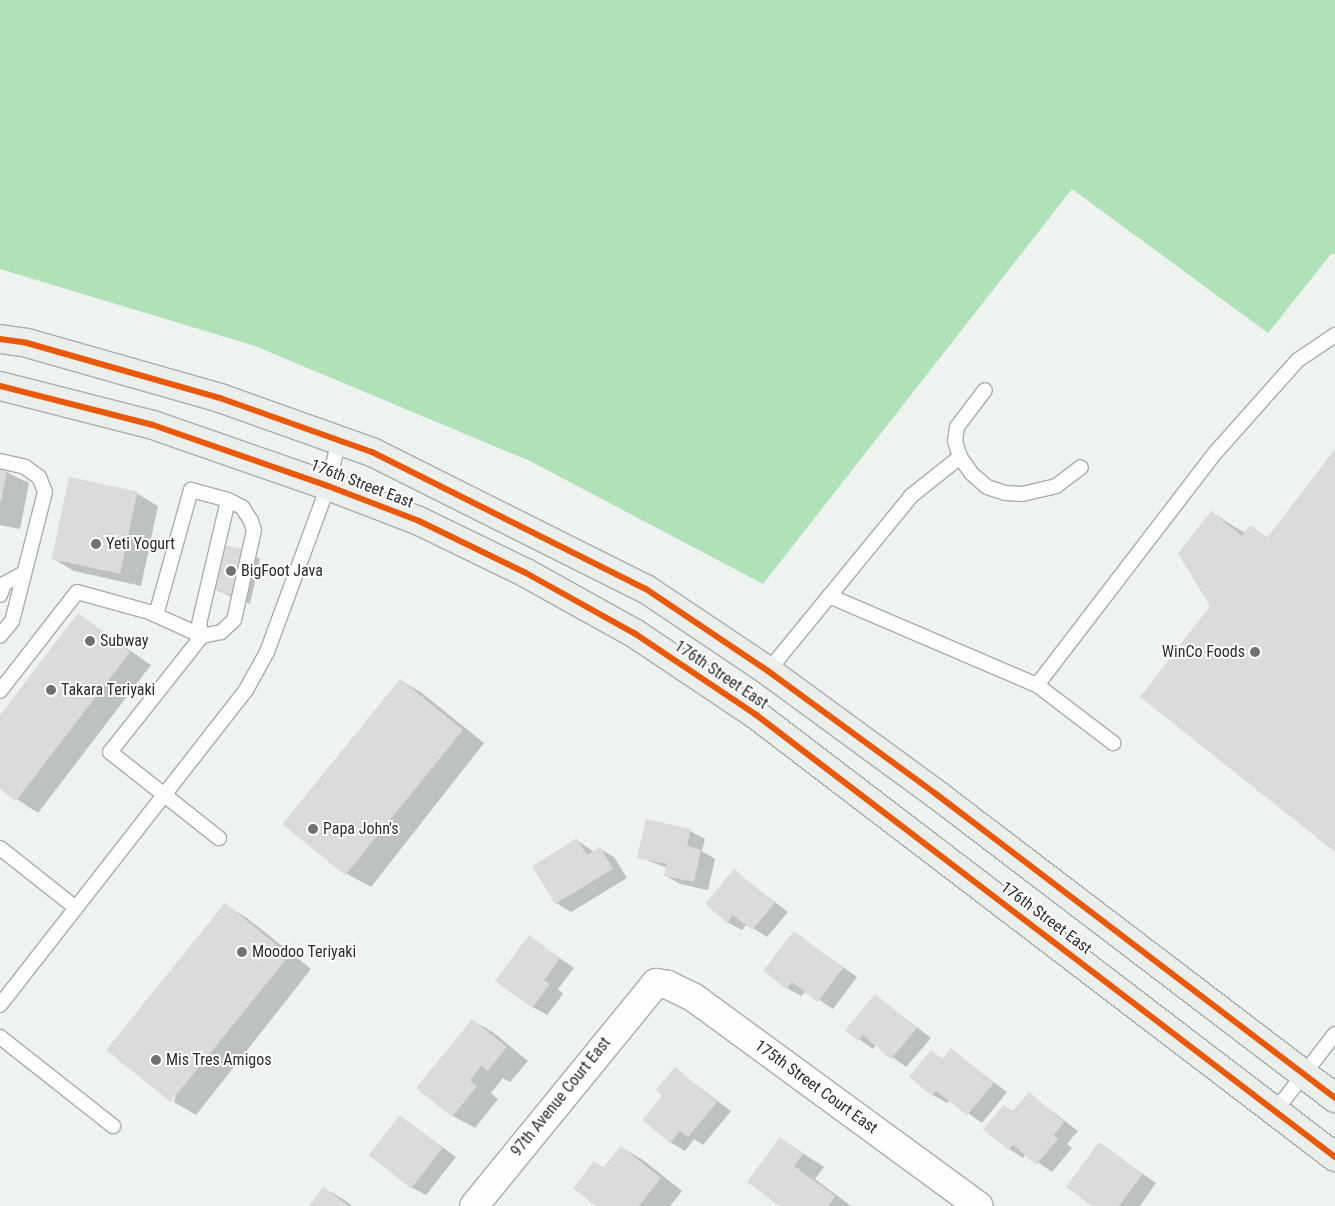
<!DOCTYPE html>
<html>
<head>
<meta charset="utf-8">
<style>
  body { margin:0 }
  #map { position:relative; width:1335px; height:1206px; overflow:hidden; background:#eef3ef; font-family:"Roboto Condensed",sans-serif }
  div>[style] { position:absolute }
  [style*='--x'] { left:calc(var(--x)*1px); top:calc(var(--y)*1px); width:calc(var(--w)*1px); rotate:calc(var(--a)*1deg) }
  .forest>* { inset:0; background:#b1e1b9 }
  .shadow>* { inset:0; background:#0003 }
  .building>* { inset:0; background:#dbdbda; transform-origin:0 0 }
  .roads { filter:drop-shadow(1px 0 #aaadaa) drop-shadow(-1px 0 #aaadaa) drop-shadow(0 1px #aaadaa) drop-shadow(0 -1px #aaadaa) }
  .lane>* { height:14px; margin:-7px; padding:0 7px; transform-origin:7px; border-radius:7px; background:#fcfdfd }
  .street>* { height:28px; margin:-14px; padding:0 14px; transform-origin:14px; border-radius:14px; background:#fcfdfd }
  .primary>* { height:28px; margin:-14px; padding:0 14px; transform-origin:14px; border-radius:14px; background:#eaefeb }
  .cycleway>* { height:6px; margin:-3px; padding:0 3px; transform-origin:3px; border-radius:3px; background:#e8590c }
  .dots>* { width:14px; height:14px; translate:-50% -50%; box-sizing:border-box; border:2px solid #fff; border-radius:50% }
  span { translate:-50% -50%; white-space:nowrap; text-align:center; line-height:1.15; -webkit-text-stroke:4px #fff; paint-order:stroke }
  .street-label { font-size:16px; color:#2b2d2b }
  .poi-label { font-size:16px; color:#2b2d2b }
  .left { translate:0 -50%; text-align:left }
  .right { translate:-100% -50%; text-align:right }
</style>
</head>
<body>
<div id="map">
  <div class="forest">
    <div style="clip-path:polygon(0 0,1335px 0,1335px 254px,1331px 254px,1268px 333px,1072px 189px,763px 584px,530px 461px,255px 346px,0 269px)"></div>
  </div>
  <div class="shadow">
    <div style="clip-path:polygon(1335px 451px,1335px 850px,1212px 606px,1211px 512px,1245px 533px,1250px 527px,1268px 538px)"></div>
    <div style="clip-path:polygon(0 469px,29px 483px,20px 529px,0 525px)"></div>
    <div style="clip-path:polygon(136px 493px,158px 506px,141px 586px,74px 571px,52px 558px)"></div>
    <div style="clip-path:polygon(245px 551px,260px 559px,250px 604px,218px 591px)"></div>
    <div style="clip-path:polygon(79px 615px,151px 665px,38px 813px,0 788px,0 717px)"></div>
    <div style="clip-path:polygon(400px 680px,422px 693px,484px 743px,371px 887px,349px 875px,287px 827px)"></div>
    <div style="clip-path:polygon(690px 831px,705px 839px,702px 851px,715px 859px,708px 890px,680px 884px,665px 875px,667px 868px,639px 857px)"></div>
    <div style="clip-path:polygon(577px 840px,594px 852px,600px 849px,614px 857px,627px 878px,571px 912px,556px 903px,534px 866px)"></div>
    <div style="clip-path:polygon(734px 871px,788px 912px,767px 937px,747px 924px,742px 930px,727px 922px)"></div>
    <div style="clip-path:polygon(225px 905px,247px 918px,311px 969px,196px 1115px,174px 1102px)"></div>
    <div style="clip-path:polygon(794px 933px,857px 977px,833px 1009px,806px 991px,801px 996px,787px 988px)"></div>
    <div style="clip-path:polygon(529px 937px,574px 968px,558px 989px,563px 994px,547px 1015px,533px 1007px)"></div>
    <div style="clip-path:polygon(875px 995px,931px 1038px,906px 1067px,876px 1045px,873px 1049px,846px 1030px)"></div>
    <div style="clip-path:polygon(472px 1020px,494px 1033px,528px 1061px,510px 1082px,503px 1078px,491px 1093px,498px 1099px,475px 1128px,453px 1116px)"></div>
    <div style="clip-path:polygon(951px 1050px,1007px 1092px,982px 1123px,950px 1100px,947px 1103px,933px 1095px,931px 1052px,943px 1059px)"></div>
    <div style="clip-path:polygon(675px 1069px,731px 1111px,703px 1145px,694px 1139px,685px 1151px,670px 1142px)"></div>
    <div style="clip-path:polygon(1029px 1094px,1078px 1131px,1067px 1144px,1072px 1148px,1052px 1172px,1026px 1154px,1023px 1158px,1009px 1149px,1004px 1106px,1014px 1112px)"></div>
    <div style="clip-path:polygon(401px 1117px,456px 1157px,426px 1195px,411px 1187px)"></div>
    <div style="clip-path:polygon(781px 1139px,824px 1167px,815px 1179px,851px 1206px,781px 1206px)"></div>
    <div style="clip-path:polygon(1099px 1143px,1156px 1183px,1140px 1206px,1094px 1206px)"></div>
    <div style="clip-path:polygon(621px 1147px,643px 1160px,682px 1191px,670px 1206px,597px 1206px,595px 1163px,604px 1168px)"></div>
    <div style="clip-path:polygon(324px 1188px,346px 1201px,352px 1206px,311px 1206px)"></div>
  </div>
  <div class="building">
    <div style="clip-path:polygon(1335px 449px,1335px 852px,1140px 697px,1210px 606px,1178px 554px,1211px 511px,1242px 536px,1250px 525px,1267px 538px)"></div>
    <div style="clip-path:polygon(0 468px,7px 470px,1px 502px,0 502px)"></div>
    <div style="left:69px;top:477px;width:70px;height:84px;rotate:12deg"></div>
    <div style="left:226px;top:545px;width:21px;height:47px;rotate:14deg"></div>
    <div style="clip-path:polygon(78px 613px,130px 652px,16px 801px,0 789px,0 715px)"></div>
    <div style="left:400px;top:679px;width:81px;height:187px;rotate:39deg"></div>
    <div style="clip-path:polygon(646px 819px,691px 829px,687px 846px,701px 850px,694px 882px,664px 876px,667px 864px,637px 858px)"></div>
    <div style="clip-path:polygon(577px 838px,587px 855px,600px 847px,613px 869px,555px 904px,532px 866px)"></div>
    <div style="clip-path:polygon(734px 869px,775px 903px,752px 930px,733px 915px,727px 923px,705px 904px)"></div>
    <div style="left:225px;top:903px;width:83px;height:189px;rotate:39deg"></div>
    <div style="clip-path:polygon(794px 931px,843px 968px,818px 1002px,792px 982px,786px 989px,763px 971px)"></div>
    <div style="clip-path:polygon(529px 935px,560px 958px,544px 980px,550px 984px,532px 1008px,495px 981px)"></div>
    <div style="clip-path:polygon(875px 994px,917px 1028px,891px 1059px,863px 1035px,858px 1041px,845px 1030px)"></div>
    <div style="clip-path:polygon(472px 1019px,507px 1047px,488px 1071px,481px 1066px,470px 1080px,477px 1086px,452px 1117px,416px 1088px)"></div>
    <div style="clip-path:polygon(951px 1048px,994px 1083px,967px 1115px,936px 1091px,932px 1096px,909px 1077px,931px 1050px,942px 1059px)"></div>
    <div style="clip-path:polygon(675px 1067px,717px 1102px,688px 1137px,680px 1131px,670px 1143px,642px 1120px,662px 1096px,656px 1090px)"></div>
    <div style="clip-path:polygon(1029px 1092px,1064px 1122px,1054px 1135px,1058px 1139px,1036px 1165px,1013px 1145px,1008px 1150px,983px 1129px,1004px 1105px,1012px 1112px)"></div>
    <div style="left:400px;top:1115px;width:54px;height:51px;rotate:38deg"></div>
    <div style="clip-path:polygon(780px 1137px,803px 1154px,794px 1166px,835px 1196px,828px 1206px,779px 1206px,747px 1182px)"></div>
    <div style="clip-path:polygon(1099px 1142px,1143px 1174px,1119px 1206px,1092px 1206px,1066px 1187px)"></div>
    <div style="clip-path:polygon(621px 1146px,661px 1178px,639px 1206px,595px 1206px,573px 1188px,594px 1161px,603px 1168px)"></div>
    <div style="clip-path:polygon(323px 1187px,349px 1206px,309px 1206px)"></div>
  </div>
  <div class="roads">
    <div class="lane">
      <div style="--x:960;--y:457;--w:17;--a:-107"></div>
      <div style="--x:955;--y:441;--w:14;--a:-82"></div>
      <div style="--x:957;--y:427;--w:46;--a:-52.9"></div>
      <div style="--x:0;--y:461;--w:26;--a:13"></div>
      <div style="--x:25;--y:467;--w:17;--a:36"></div>
      <div style="--x:39;--y:477;--w:16;--a:68"></div>
      <div style="--x:45;--y:492;--w:133;--a:104.3"></div>
      <div style="--x:12;--y:621;--w:19;--a:129"></div>
      <div style="--x:0;--y:595;--w:12;--a:-70"></div>
      <div style="--x:4;--y:584;--w:23;--a:-29"></div>
      <div style="--x:829;--y:596;--w:226;--a:23.2"></div>
      <div style="--x:1037;--y:685;--w:96;--a:37.3"></div>
      <div style="--x:156;--y:615;--w:130;--a:-74.4"></div>
      <div style="--x:191;--y:490;--w:38;--a:15"></div>
      <div style="--x:228;--y:500;--w:16;--a:27"></div>
      <div style="--x:242;--y:507;--w:17;--a:57"></div>
      <div style="--x:251;--y:521;--w:9;--a:72"></div>
      <div style="--x:254;--y:530;--w:92;--a:102.5"></div>
      <div style="--x:234;--y:620;--w:18;--a:137"></div>
      <div style="--x:221;--y:632;--w:19;--a:168"></div>
      <div style="--x:202;--y:636;--w:12;--a:-104"></div>
      <div style="--x:199;--y:624;--w:127;--a:-76.8"></div>
      <div style="--x:768;--y:671;--w:226;--a:-50.7"></div>
      <div style="--x:911;--y:496;--w:63;--a:-38.5"></div>
      <div style="--x:960;--y:457;--w:19;--a:55"></div>
      <div style="--x:971;--y:473;--w:21;--a:41"></div>
      <div style="--x:987;--y:487;--w:19;--a:18"></div>
      <div style="--x:1005;--y:493;--w:17;--a:3"></div>
      <div style="--x:1022;--y:494;--w:35;--a:-13"></div>
      <div style="--x:1056;--y:486;--w:31;--a:-37"></div>
      <div style="--x:1037;--y:685;--w:292;--a:-52.5"></div>
      <div style="--x:1215;--y:453;--w:125;--a:-48.3"></div>
      <div style="--x:1298;--y:360;--w:45;--a:-34"></div>
      <div style="--x:0;--y:691;--w:125;--a:-52.1"></div>
      <div style="--x:77;--y:592;--w:75;--a:15.5"></div>
      <div style="--x:149;--y:612;--w:58;--a:24.4"></div>
      <div style="--x:202;--y:636;--w:148;--a:128.4"></div>
      <div style="--x:110;--y:752;--w:139;--a:38.3"></div>
      <div style="--x:0;--y:848;--w:97;--a:38.3"></div>
      <div style="--x:0;--y:1005;--w:400;--a:-52"></div>
      <div style="--x:246;--y:690;--w:43;--a:-61.1"></div>
      <div style="--x:267;--y:652;--w:177;--a:-69.8"></div>
      <div style="--x:328;--y:486;--w:47;--a:-76.6"></div>
      <div style="--x:0;--y:1037;--w:144;--a:38.2"></div>
      <div style="--x:1276;--y:1110;--w:96;--a:-52.2"></div>
    </div>
    <div class="street">
      <div style="--x:474;--y:1206;--w:288;--a:-50.8"></div>
      <div style="--x:656;--y:983;--w:12;--a:9"></div>
      <div style="--x:668;--y:985;--w:28;--a:26"></div>
      <div style="--x:693;--y:997;--w:354;--a:36.2"></div>
    </div>
    <div class="primary">
      <div style="--x:0;--y:339;--w:27;--a:8"></div>
      <div style="--x:27;--y:343;--w:201;--a:15.9"></div>
      <div style="--x:220;--y:398;--w:161;--a:19.6"></div>
      <div style="--x:372;--y:452;--w:306;--a:26.6"></div>
      <div style="--x:646;--y:589;--w:147;--a:33.9"></div>
      <div style="--x:768;--y:671;--w:208;--a:36.2"></div>
      <div style="--x:936;--y:794;--w:502;--a:37.3"></div>
      <div style="--x:0;--y:386;--w:158;--a:14.3"></div>
      <div style="--x:153;--y:425;--w:185;--a:19.2"></div>
      <div style="--x:328;--y:486;--w:97;--a:21"></div>
      <div style="--x:419;--y:521;--w:119;--a:25.9"></div>
      <div style="--x:526;--y:573;--w:124;--a:29.1"></div>
      <div style="--x:634;--y:633;--w:146;--a:33.8"></div>
      <div style="--x:755;--y:714;--w:730;--a:37.37"></div>
    </div>
  </div>
  <div class="cycleway">
    <div style="--x:0;--y:339;--w:27;--a:8"></div>
    <div style="--x:27;--y:343;--w:201;--a:15.9"></div>
    <div style="--x:220;--y:398;--w:161;--a:19.6"></div>
    <div style="--x:372;--y:452;--w:306;--a:26.6"></div>
    <div style="--x:646;--y:589;--w:147;--a:33.9"></div>
    <div style="--x:768;--y:671;--w:208;--a:36.2"></div>
    <div style="--x:936;--y:794;--w:502;--a:37.3"></div>
    <div style="--x:0;--y:386;--w:158;--a:14.3"></div>
    <div style="--x:153;--y:425;--w:185;--a:19.2"></div>
    <div style="--x:328;--y:486;--w:97;--a:21"></div>
    <div style="--x:419;--y:521;--w:119;--a:25.9"></div>
    <div style="--x:526;--y:573;--w:124;--a:29.1"></div>
    <div style="--x:634;--y:633;--w:146;--a:33.8"></div>
    <div style="--x:755;--y:714;--w:730;--a:37.37"></div>
  </div>
  <div class="dots">
    <div style="left:96px;top:544px;background:#6f7270"></div>
    <div style="left:231px;top:571px;background:#6f7270"></div>
    <div style="left:90px;top:641px;background:#6f7270"></div>
    <div style="left:1255px;top:652px;background:#6f7270"></div>
    <div style="left:51px;top:690px;background:#6f7270"></div>
    <div style="left:313px;top:829px;background:#6f7270"></div>
    <div style="left:242px;top:952px;background:#6f7270"></div>
    <div style="left:156px;top:1060px;background:#6f7270"></div>
  </div>
  <div class="street-label">
    <span style="left:362px;top:484px;rotate:21deg">176th Street East</span>
    <span style="left:721px;top:675px;rotate:34deg">176th Street East</span>
    <span style="left:1046px;top:918px;rotate:37deg">176th Street East</span>
    <span style="left:816px;top:1087px;rotate:36deg">175th Street Court East</span>
    <span style="left:561px;top:1097px;rotate:-51deg">97th Avenue Court East</span>
  </div>
  <div class="poi-label">
    <span class="left" style="left:106px;top:544px">Yeti Yogurt</span>
    <span class="left" style="left:241px;top:571px">BigFoot Java</span>
    <span class="left" style="left:100px;top:641px">Subway</span>
    <span class="right" style="left:1245px;top:652px">WinCo Foods</span>
    <span class="left" style="left:61px;top:690px">Takara Teriyaki</span>
    <span class="left" style="left:323px;top:829px">Papa John's</span>
    <span class="left" style="left:252px;top:952px">Moodoo Teriyaki</span>
    <span class="left" style="left:166px;top:1060px">Mis Tres Amigos</span>
  </div>
</div>
</body>
</html>
